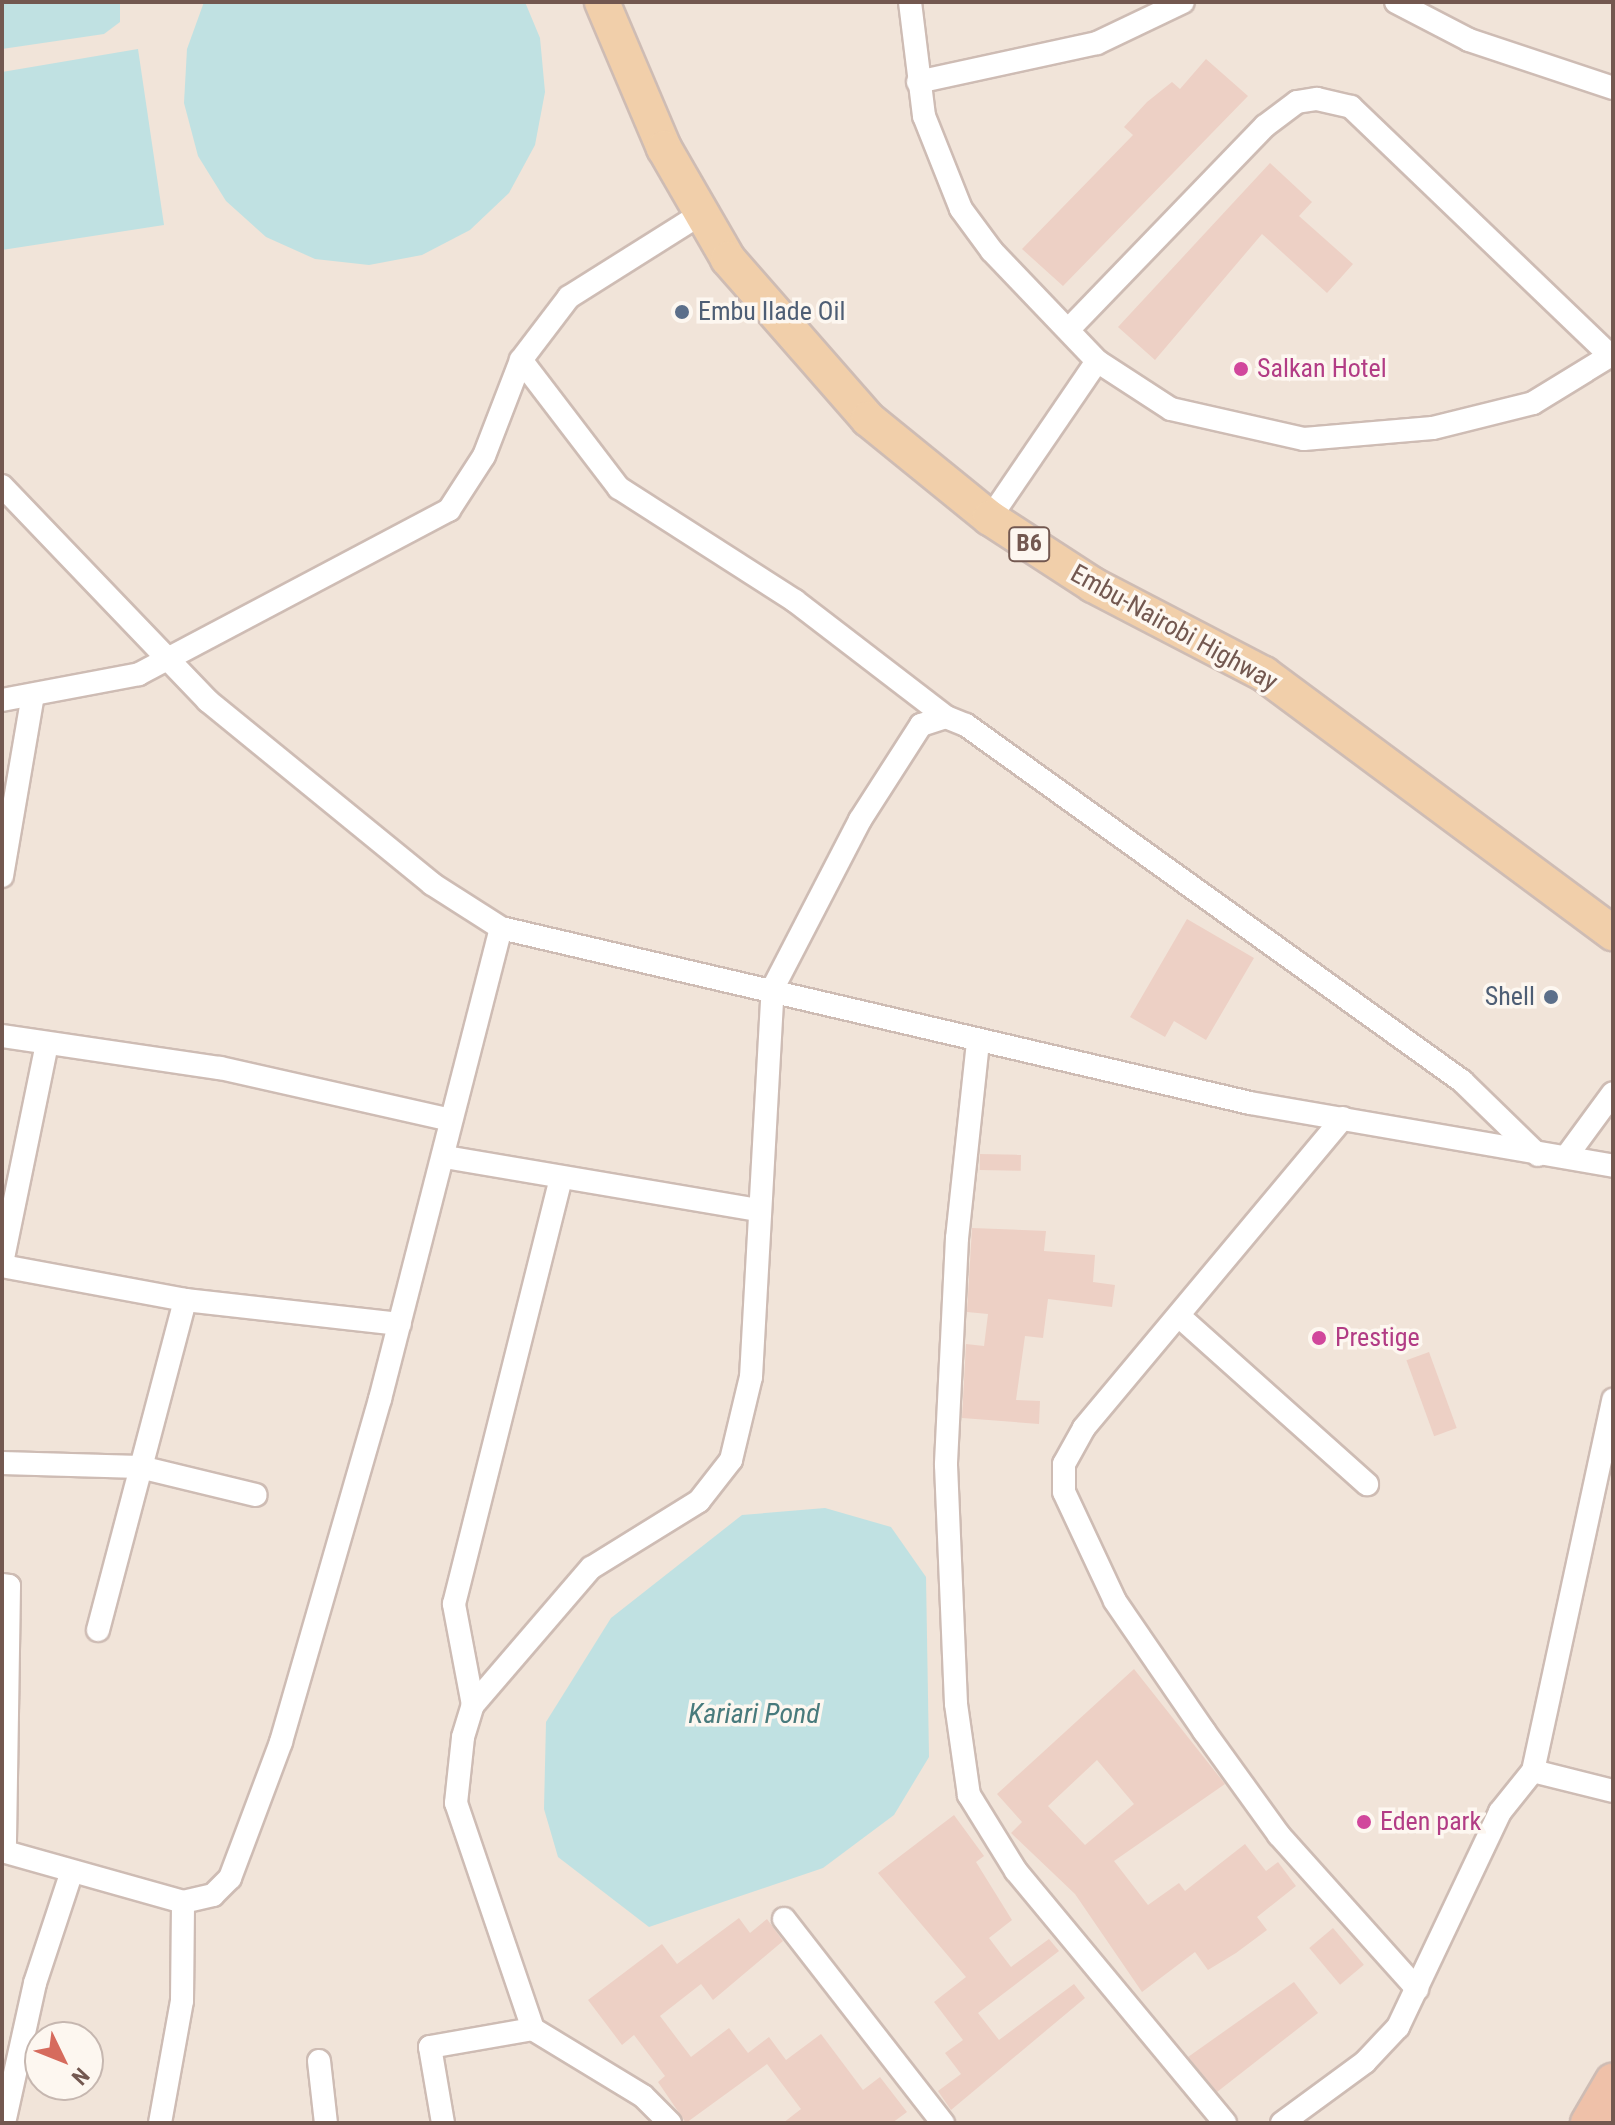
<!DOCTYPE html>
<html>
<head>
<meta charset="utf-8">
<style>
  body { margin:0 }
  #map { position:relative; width:1615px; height:2125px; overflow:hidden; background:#faf2ea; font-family:"Roboto Condensed",sans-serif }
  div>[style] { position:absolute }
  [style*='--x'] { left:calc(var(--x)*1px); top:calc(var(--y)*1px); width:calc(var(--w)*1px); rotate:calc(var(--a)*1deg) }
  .residential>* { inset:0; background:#f1e4d9 }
  .water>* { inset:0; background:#c0e1e2 }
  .building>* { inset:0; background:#edd0c5; transform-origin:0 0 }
  .roads { filter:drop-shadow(2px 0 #cebcb4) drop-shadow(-2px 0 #cebcb4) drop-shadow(0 2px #cebcb4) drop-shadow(0 -2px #cebcb4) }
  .minor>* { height:22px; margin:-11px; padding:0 11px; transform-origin:11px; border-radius:11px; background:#fff }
  .primary>* { height:34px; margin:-17px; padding:0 17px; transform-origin:17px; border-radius:17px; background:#f1cfaa }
  .trunk>* { height:36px; margin:-18px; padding:0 18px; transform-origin:18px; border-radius:18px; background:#efc1a9 }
  .dots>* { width:22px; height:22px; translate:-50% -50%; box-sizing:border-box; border:4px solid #fdf7f0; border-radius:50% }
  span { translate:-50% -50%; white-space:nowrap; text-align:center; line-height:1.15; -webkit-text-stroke:7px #fdf7f0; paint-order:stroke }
  .shield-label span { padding:2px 6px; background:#fdf7f0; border:2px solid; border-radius:6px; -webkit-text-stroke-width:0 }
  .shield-label { font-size:24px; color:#735850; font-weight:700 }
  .service-label { font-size:26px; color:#4e5e75 }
  .left { translate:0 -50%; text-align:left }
  .right { translate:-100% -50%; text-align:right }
  .hotel-label { font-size:26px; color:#b23c85 }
  .street-label { font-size:26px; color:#735850 }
  .water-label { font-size:28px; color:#487a7c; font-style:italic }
  .frame { position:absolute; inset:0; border:4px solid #735850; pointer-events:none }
  .north { position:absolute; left:24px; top:2021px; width:80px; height:80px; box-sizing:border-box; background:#fdf7f0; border:2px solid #c6b7b0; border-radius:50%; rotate:133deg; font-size:22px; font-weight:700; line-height:32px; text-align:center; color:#735850 }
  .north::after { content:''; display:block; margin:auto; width:28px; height:36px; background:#d66b5d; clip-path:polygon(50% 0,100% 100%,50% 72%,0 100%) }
</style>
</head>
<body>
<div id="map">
  <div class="residential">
    <div style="clip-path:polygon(evenodd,2px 2px,1613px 2px,1613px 2123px,2px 2123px,2px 2px,40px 2037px,88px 2037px,88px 2085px,40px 2085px,40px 2037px)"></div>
  </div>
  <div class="water">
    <div style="clip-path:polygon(2px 2px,120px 2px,120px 22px,104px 34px,2px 49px)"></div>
    <div style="clip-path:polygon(204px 2px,525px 2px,540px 38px,545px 92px,535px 145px,509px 193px,470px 230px,422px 255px,369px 265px,315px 259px,266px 237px,226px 201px,198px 156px,184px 103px,187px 49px)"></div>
    <div style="clip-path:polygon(138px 49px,164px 225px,2px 250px,2px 72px)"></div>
    <div style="clip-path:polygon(825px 1508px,891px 1527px,926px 1577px,929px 1757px,894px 1815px,823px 1868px,649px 1927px,558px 1857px,544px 1809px,546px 1722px,611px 1618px,742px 1515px)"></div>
  </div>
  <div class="building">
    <div style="clip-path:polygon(1206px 59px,1248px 96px,1063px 286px,1022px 249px,1133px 135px,1124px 127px,1147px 102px,1172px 82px,1180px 89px)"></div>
    <div style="clip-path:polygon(1270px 163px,1312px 202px,1299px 216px,1353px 264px,1327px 293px,1262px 234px,1155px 360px,1118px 327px)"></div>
    <div style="clip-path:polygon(1187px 919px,1254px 958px,1206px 1040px,1174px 1021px,1165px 1037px,1130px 1017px)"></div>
    <div style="left:980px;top:1154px;width:41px;height:16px;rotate:1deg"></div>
    <div style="clip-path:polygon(972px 1228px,1046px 1231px,1044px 1251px,1095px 1255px,1093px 1282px,1115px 1285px,1112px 1307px,1048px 1299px,1043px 1338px,1025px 1336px,1016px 1400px,1040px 1401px,1039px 1424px,962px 1418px,966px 1344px,984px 1346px,988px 1314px,967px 1312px)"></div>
    <div style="left:1429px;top:1352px;width:81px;height:24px;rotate:70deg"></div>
    <div style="clip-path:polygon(evenodd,1134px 1669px,1225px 1784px,1114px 1861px,1148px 1905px,1179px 1883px,1185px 1891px,1245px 1844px,1266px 1871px,1278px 1862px,1296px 1886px,1257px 1917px,1267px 1930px,1236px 1953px,1208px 1970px,1195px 1952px,1142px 1992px,1075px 1894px,1011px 1833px,1022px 1822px,997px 1794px,1134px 1669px,1097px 1760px,1134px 1804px,1085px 1845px,1048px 1806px,1097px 1760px)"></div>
    <div style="clip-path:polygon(954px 1815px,984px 1856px,976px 1862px,1012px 1920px,989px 1938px,1011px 1967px,1049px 1939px,1059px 1951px,978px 2013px,999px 2040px,1074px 1984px,1085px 1998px,951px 2110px,938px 2091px,961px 2074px,945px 2053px,963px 2040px,934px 2002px,966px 1977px,878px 1873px)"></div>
    <div style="clip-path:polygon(739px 1918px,750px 1933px,767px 1919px,783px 1941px,713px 2000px,701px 1984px,660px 2016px,691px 2057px,729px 2028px,748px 2053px,769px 2037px,786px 2060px,821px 2034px,863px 2090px,880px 2077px,907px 2112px,892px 2123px,783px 2123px,801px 2109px,767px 2064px,686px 2123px,658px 2082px,665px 2076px,634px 2035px,622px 2045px,588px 2000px,662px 1944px,677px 1964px)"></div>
    <div style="left:1333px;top:1928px;width:48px;height:31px;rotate:50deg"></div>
    <div style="clip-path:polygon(1294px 1982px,1318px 2013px,1217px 2092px,1188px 2057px)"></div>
  </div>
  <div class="roads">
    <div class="minor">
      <div style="--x:910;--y:2;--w:115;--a:83"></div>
      <div style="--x:924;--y:116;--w:100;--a:68.3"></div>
      <div style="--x:961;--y:209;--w:52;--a:53.6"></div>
      <div style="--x:992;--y:251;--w:152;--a:46.3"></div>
      <div style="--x:1097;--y:361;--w:88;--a:33"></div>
      <div style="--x:1171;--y:409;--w:136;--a:12.7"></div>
      <div style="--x:1304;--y:439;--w:129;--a:-4.9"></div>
      <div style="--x:1433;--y:428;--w:103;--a:-14"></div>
      <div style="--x:1533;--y:403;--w:94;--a:-31.5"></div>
      <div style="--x:1396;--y:2;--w:82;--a:27.5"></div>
      <div style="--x:1469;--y:40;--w:152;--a:18.4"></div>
      <div style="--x:918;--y:82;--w:183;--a:-12.3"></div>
      <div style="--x:1097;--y:43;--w:95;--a:-25.5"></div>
      <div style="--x:1069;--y:329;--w:282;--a:-46"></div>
      <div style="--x:1265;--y:126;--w:40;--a:-37"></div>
      <div style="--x:1297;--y:102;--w:20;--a:-9"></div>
      <div style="--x:1317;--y:99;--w:35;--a:13"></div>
      <div style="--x:1351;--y:107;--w:360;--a:43.8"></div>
      <div style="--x:521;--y:360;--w:161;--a:52.6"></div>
      <div style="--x:619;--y:488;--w:209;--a:32.7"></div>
      <div style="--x:795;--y:601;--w:190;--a:37.5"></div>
      <div style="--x:2;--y:486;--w:298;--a:46.2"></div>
      <div style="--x:208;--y:701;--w:289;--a:39.2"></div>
      <div style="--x:432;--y:884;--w:82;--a:32.5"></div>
      <div style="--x:501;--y:928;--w:769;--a:13.15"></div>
      <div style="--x:1250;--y:1103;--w:368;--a:9.8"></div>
      <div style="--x:990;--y:518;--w:190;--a:-55.7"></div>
      <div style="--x:2;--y:700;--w:139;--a:-10.7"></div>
      <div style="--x:139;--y:674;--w:351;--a:-27.9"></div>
      <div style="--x:449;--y:510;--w:64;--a:-57.1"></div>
      <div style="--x:484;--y:456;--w:103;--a:-68.9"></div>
      <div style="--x:521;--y:360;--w:79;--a:-52.7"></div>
      <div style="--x:569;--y:297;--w:156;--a:-32.2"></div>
      <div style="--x:2;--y:876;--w:179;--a:-80.3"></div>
      <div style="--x:2;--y:1036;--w:220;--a:8.4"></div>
      <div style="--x:220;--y:1068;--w:236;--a:12.7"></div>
      <div style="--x:978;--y:1042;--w:197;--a:96.1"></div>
      <div style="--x:957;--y:1238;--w:227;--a:92.8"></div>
      <div style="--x:946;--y:1465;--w:239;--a:87.6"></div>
      <div style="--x:956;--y:1704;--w:92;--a:81.9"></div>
      <div style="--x:969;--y:1795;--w:89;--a:58.3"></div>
      <div style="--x:1016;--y:1871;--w:327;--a:50.3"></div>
      <div style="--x:1343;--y:1118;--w:404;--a:129.9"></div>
      <div style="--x:1084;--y:1428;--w:41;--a:119.1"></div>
      <div style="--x:1064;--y:1464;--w:28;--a:90"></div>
      <div style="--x:1064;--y:1492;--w:120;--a:64.9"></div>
      <div style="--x:1115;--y:1601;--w:158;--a:55.6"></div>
      <div style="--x:1204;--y:1731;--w:128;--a:54.2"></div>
      <div style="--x:1279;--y:1835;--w:207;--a:48.1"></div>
      <div style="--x:445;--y:1157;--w:319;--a:9.6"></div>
      <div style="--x:1566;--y:1157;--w:79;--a:-53.7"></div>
      <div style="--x:2;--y:1263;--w:224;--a:-78.4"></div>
      <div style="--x:2;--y:1266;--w:186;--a:10.5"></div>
      <div style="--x:185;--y:1300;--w:216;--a:6.4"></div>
      <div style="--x:1180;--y:1317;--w:251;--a:41.8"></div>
      <div style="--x:2;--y:1463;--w:138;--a:1.7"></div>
      <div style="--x:140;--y:1467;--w:119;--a:13.6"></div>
      <div style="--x:2;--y:1585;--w:7;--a:8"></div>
      <div style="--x:9;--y:1586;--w:265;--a:90.9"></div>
      <div style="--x:98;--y:1630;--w:341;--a:-75.2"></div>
      <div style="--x:473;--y:1705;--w:103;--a:-100.7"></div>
      <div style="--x:454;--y:1604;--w:439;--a:-75.9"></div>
      <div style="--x:1533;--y:1771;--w:380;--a:-77.8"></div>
      <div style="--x:2;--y:1851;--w:188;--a:15.7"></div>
      <div style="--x:183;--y:1902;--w:31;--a:-13"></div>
      <div style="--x:213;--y:1895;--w:24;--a:-45"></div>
      <div style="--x:230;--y:1878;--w:145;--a:-69.4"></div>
      <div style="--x:281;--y:1742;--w:357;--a:-73.9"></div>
      <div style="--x:380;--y:1399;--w:486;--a:-75.6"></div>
      <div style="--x:784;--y:1919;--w:259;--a:52.1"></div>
      <div style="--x:319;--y:2061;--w:62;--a:83.6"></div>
      <div style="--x:4;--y:2123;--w:143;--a:-77.5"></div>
      <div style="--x:35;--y:1983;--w:115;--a:-71.7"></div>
      <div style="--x:160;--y:2123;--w:124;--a:-79.8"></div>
      <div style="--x:182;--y:2001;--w:99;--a:-89.4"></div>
      <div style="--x:443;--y:2123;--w:77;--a:-99.7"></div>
      <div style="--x:430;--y:2047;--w:105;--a:-9.9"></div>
      <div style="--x:670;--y:2123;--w:38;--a:-135"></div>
      <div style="--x:643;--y:2096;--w:129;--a:-148.7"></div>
      <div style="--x:533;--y:2029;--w:239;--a:-108.8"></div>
      <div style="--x:456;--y:1803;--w:66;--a:-83.9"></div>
      <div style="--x:463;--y:1737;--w:34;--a:-73"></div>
      <div style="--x:473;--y:1705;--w:181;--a:-49.3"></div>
      <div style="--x:591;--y:1568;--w:127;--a:-31.8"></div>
      <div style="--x:699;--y:1501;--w:52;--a:-52"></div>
      <div style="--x:731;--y:1460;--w:85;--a:-76.5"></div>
      <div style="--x:751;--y:1377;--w:390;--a:-86.8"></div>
      <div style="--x:773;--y:988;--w:189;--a:-62.6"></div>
      <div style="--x:860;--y:820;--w:113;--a:-57.3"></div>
      <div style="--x:921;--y:725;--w:26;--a:-18"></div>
      <div style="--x:946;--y:717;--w:22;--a:22"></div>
      <div style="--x:966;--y:725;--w:611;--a:35.67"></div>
      <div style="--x:1462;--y:1081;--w:106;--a:44.2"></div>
      <div style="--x:1282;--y:2123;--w:103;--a:-36.3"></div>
      <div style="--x:1365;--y:2062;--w:48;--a:-46.7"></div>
      <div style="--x:1398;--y:2027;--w:238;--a:-64.6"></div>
      <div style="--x:1500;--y:1812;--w:53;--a:-51.2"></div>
      <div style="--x:1533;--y:1771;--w:82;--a:14"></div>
    </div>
    <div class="primary">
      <div style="--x:602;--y:2;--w:159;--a:67"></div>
      <div style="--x:664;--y:148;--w:128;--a:60"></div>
      <div style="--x:728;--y:259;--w:213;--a:48.8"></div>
      <div style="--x:868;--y:419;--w:157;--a:39.1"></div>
      <div style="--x:990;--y:518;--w:123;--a:33"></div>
      <div style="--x:1093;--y:585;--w:193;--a:27.5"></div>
      <div style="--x:1264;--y:674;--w:435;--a:36.6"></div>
    </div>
    <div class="trunk">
      <div style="--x:1589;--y:2123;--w:48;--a:-59.7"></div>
    </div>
  </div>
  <div class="dots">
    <div style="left:682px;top:312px;background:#5c6f8a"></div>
    <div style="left:1241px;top:369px;background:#d1479c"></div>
    <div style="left:1551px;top:997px;background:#5c6f8a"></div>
    <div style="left:1319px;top:1338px;background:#d1479c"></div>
    <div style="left:1364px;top:1822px;background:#d1479c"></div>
  </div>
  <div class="shield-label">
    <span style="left:1029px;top:544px">B6</span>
  </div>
  <div class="service-label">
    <span class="left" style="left:698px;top:312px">Embu Ilade Oil</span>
    <span class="right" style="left:1535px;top:997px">Shell</span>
  </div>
  <div class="hotel-label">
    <span class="left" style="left:1257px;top:369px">Salkan Hotel</span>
    <span class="left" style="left:1335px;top:1338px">Prestige</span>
    <span class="left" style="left:1380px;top:1822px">Eden park</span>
  </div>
  <div class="street-label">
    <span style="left:1174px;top:628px;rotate:29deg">Embu-Nairobi Highway</span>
  </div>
  <div class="water-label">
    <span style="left:754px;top:1714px">Kariari Pond</span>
  </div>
  <div class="frame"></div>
  <div class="north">N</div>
</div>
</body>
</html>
